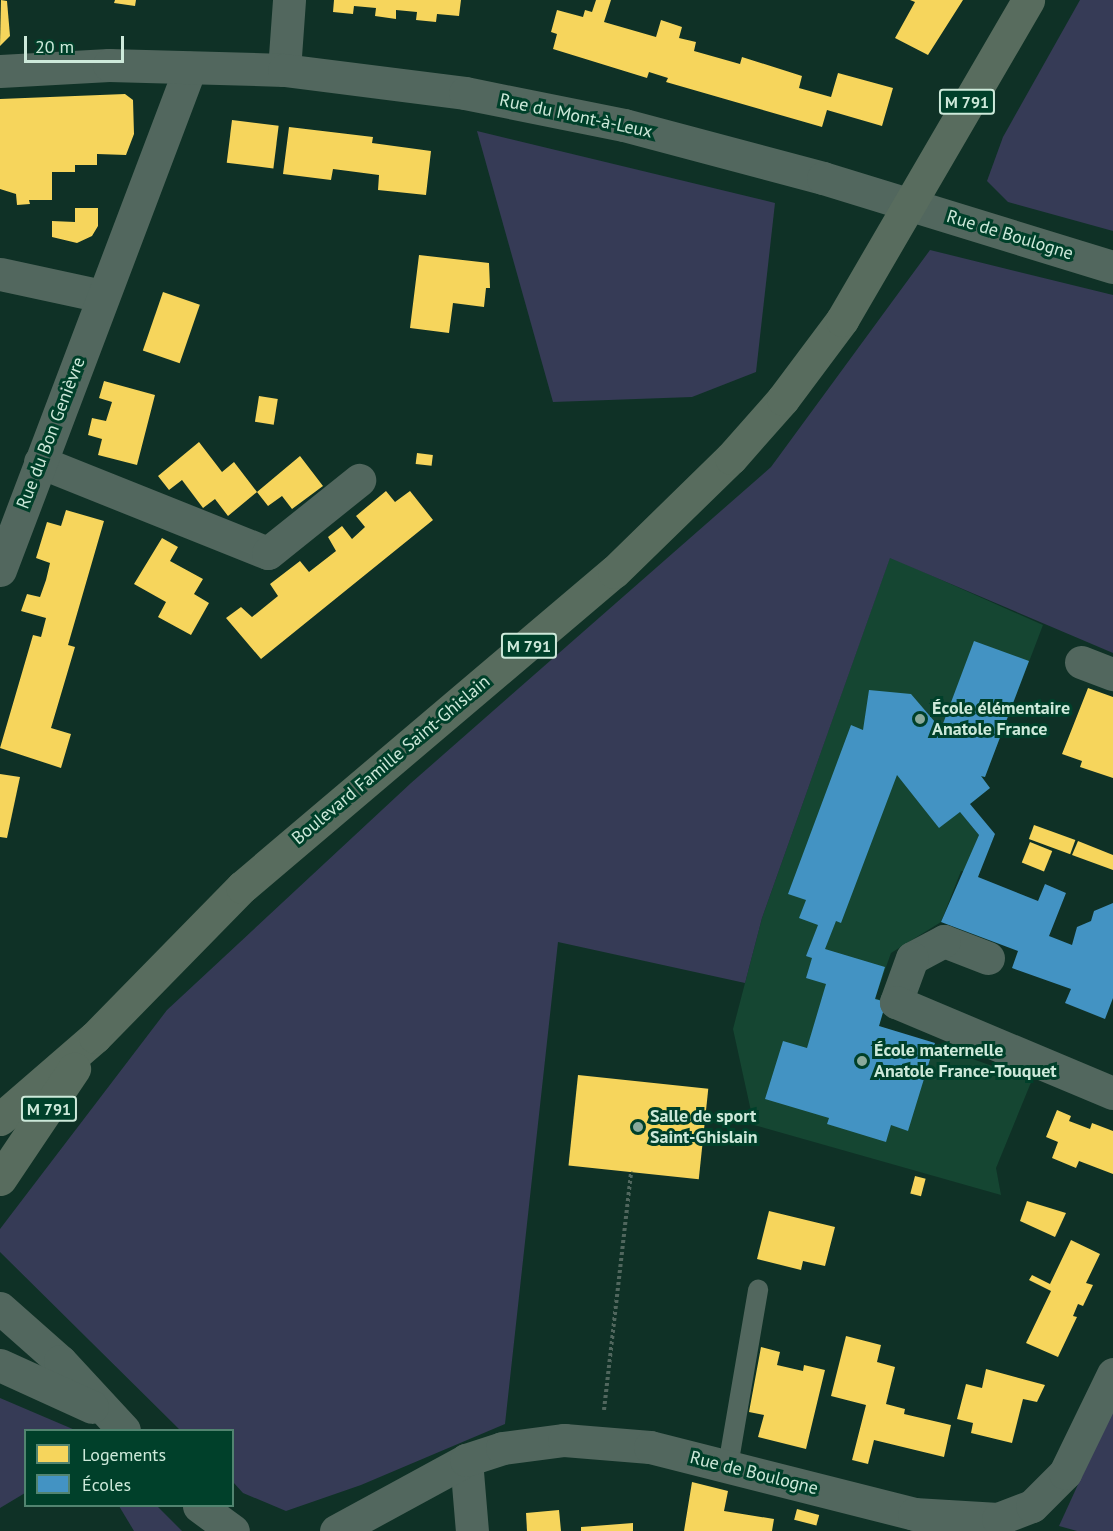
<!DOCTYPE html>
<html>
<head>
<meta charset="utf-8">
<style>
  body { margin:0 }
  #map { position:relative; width:1113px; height:1531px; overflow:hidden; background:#0f3126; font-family:"PT Sans",sans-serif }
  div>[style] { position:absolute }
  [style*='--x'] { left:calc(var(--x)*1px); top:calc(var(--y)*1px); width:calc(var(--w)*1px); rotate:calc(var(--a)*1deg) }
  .built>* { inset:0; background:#154632 }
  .green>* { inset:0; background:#363b56 }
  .homes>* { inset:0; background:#f6d55c; transform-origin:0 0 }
  .schools>* { inset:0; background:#4393c3 }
  .path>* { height:4px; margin-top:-2px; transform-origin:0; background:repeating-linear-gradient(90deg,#51675e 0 3px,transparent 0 6px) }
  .service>* { height:20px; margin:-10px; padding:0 10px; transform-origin:10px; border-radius:10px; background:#52675e }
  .minor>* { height:33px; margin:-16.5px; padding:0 16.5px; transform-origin:16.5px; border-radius:16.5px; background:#52675e }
  .tertiary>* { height:33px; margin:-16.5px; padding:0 16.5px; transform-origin:16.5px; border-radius:16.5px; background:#52675e }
  .primary>* { height:33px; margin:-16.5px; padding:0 16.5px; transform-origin:16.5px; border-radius:16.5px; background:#586c5e }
  .dots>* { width:16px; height:16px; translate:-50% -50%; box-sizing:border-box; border:3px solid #00402a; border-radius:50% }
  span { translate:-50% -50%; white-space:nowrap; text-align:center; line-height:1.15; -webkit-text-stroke:6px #00402a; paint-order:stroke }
  .shield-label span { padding:2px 4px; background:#00402a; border:2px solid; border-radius:4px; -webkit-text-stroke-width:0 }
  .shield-label { font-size:16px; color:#cde9da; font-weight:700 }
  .street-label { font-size:18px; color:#cde9da }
  .poi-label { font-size:18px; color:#cde9da; font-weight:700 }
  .left { translate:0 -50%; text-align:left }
  .legend { position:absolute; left:24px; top:1429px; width:210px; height:78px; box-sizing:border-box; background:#00402a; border:2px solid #528470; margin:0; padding:8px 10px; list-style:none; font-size:18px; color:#cde9da }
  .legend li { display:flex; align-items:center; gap:12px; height:30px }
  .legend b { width:30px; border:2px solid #528470 }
  .scale { position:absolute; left:24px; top:36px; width:100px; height:27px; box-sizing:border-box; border:3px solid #cde9da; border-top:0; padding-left:8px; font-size:18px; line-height:21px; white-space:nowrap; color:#cde9da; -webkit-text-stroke:4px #00402a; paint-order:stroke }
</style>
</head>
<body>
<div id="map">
  <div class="built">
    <div style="clip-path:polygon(890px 557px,1043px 625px,985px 777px,982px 777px,990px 788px,960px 812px,979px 835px,965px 872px,961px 871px,941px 922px,891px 953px,875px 998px,886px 1002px,879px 1026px,1032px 1080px,996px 1168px,1001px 1195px,754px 1125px,733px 1029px,762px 918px)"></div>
  </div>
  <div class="green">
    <div style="clip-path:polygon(1080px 0,1113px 0,1113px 231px,1008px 202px,987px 181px,1003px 137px)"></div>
    <div style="clip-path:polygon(477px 131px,775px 203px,756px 372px,692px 397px,553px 402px)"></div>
    <div style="clip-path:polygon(930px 250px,1113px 295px,1113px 653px,890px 558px,762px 918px,745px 983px,558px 942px,505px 1424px,361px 1485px,286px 1511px,243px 1493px,233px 1482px,232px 1430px,180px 1430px,0 1252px,0 1229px,167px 1010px,411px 783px,771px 467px)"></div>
    <div style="clip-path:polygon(0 1398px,75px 1430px,26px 1430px,25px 1493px,0 1508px)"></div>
    <div style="clip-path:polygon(1113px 1408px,1113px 1531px,1077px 1531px,1059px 1526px)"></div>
    <div style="clip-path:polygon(119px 1506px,157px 1506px,182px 1531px,134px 1531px)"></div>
  </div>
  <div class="homes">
    <div style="clip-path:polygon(1px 0,7px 1px,10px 36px,0 46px)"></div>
    <div style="clip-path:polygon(115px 0,136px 0,135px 6px,114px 3px)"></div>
    <div style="clip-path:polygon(334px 0,461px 0,459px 16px,437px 14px,436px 22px,416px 20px,417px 12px,396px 10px,396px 19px,375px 16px,376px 8px,354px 6px,353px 14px,333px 12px)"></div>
    <div style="clip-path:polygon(596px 0,611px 0,604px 22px,656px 37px,661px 20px,682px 27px,679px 38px,696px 42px,694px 51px,740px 64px,742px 57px,802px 76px,799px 88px,831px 97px,838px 73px,893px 88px,882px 126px,827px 110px,822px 127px,666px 82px,668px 78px,649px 72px,647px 78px,553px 49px,557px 34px,551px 32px,557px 10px,583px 17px,585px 10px,592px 12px)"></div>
    <div style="clip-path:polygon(910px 0,963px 0,928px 55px,895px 38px,915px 2px)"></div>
    <div style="clip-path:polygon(125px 94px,133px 100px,134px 134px,126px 155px,97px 154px,97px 165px,75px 165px,75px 172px,52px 172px,52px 200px,29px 200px,30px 204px,17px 205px,16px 194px,0 189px,0 99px)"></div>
    <div style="left:232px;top:120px;width:47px;height:43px;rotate:7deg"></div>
    <div style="clip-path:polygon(289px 127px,373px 137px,372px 143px,431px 151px,426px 195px,378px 190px,379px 175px,333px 169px,331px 180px,283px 174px)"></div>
    <div style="clip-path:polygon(75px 208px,98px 208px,98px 226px,92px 236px,77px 243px,52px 237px,52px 221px,75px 222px)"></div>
    <div style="clip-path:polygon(419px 255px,489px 263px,490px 288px,486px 288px,484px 307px,453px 303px,449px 333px,410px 328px)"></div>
    <div style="left:163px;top:292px;width:39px;height:62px;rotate:19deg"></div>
    <div style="clip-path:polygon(104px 381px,155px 395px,137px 465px,98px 455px,102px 439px,88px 435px,92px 418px,106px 421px,112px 402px,99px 398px)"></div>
    <div style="left:259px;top:396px;width:19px;height:26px;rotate:9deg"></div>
    <div style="clip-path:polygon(199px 442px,222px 472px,234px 462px,257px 492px,228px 516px,215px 499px,203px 508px,182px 480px,169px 490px,158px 476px)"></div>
    <div style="left:417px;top:453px;width:16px;height:11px;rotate:7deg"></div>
    <div style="clip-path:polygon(300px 456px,323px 486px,292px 509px,282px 496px,268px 506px,257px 492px)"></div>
    <div style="clip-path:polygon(386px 491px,395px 502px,410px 491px,433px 520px,261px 659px,226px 618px,241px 607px,252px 617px,278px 596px,270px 584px,300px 561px,309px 572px,336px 551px,328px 537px,342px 526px,352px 539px,365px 527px,356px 516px)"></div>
    <div style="clip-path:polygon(66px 510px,104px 521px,68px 645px,75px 647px,51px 728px,71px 734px,61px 768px,0 748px,33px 635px,41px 637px,46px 618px,21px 611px,27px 594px,40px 597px,46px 580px,50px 563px,36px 558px,47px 522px,61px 526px)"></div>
    <div style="clip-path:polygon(162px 538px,178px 547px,170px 561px,203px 579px,194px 594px,209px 603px,191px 635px,158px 617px,166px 602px,134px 584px)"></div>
    <div style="clip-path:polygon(1088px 688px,1113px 697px,1113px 778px,1080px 767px,1082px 761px,1062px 754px)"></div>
    <div style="clip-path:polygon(0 774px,20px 777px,7px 838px,0 837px)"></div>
    <div style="left:1034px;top:825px;width:44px;height:15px;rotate:20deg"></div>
    <div style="clip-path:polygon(1078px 841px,1113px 855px,1113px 870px,1072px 855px)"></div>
    <div style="left:1030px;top:842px;width:24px;height:22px;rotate:22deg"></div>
    <div style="left:578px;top:1075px;width:131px;height:91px;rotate:6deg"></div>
    <div style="clip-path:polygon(1057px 1110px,1071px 1116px,1069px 1121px,1090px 1129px,1092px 1123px,1113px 1131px,1113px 1174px,1079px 1161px,1076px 1168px,1052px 1158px,1058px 1142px,1046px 1137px)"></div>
    <div style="left:915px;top:1176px;width:11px;height:18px;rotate:15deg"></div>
    <div style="clip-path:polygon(1027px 1201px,1066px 1213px,1055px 1237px,1020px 1221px)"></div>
    <div style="clip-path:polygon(769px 1211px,835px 1227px,825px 1266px,803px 1261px,801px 1270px,757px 1259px)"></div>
    <div style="clip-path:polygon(1071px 1240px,1100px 1254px,1086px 1283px,1093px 1285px,1083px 1306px,1078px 1304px,1073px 1316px,1077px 1317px,1058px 1357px,1026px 1343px,1051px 1291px,1029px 1280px,1032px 1275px,1050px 1284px)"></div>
    <div style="clip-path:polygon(846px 1336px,881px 1345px,877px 1362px,895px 1367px,886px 1404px,905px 1409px,904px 1414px,951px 1425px,944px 1457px,874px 1440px,868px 1464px,852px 1460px,866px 1405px,831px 1396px)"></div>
    <div style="clip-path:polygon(761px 1347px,780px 1352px,777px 1365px,803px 1371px,804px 1365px,825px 1370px,806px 1449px,758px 1437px,764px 1415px,749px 1412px)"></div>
    <div style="clip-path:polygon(986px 1369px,1045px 1385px,1037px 1402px,1023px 1399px,1012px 1443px,971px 1433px,973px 1423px,957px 1419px,966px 1384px,982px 1388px)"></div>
    <div style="clip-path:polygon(692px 1482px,728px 1491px,724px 1511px,774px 1519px,772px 1531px,684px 1531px)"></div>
    <div style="left:797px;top:1509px;width:23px;height:11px;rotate:15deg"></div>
    <div style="clip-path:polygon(559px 1510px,561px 1531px,527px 1531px,526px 1513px)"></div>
    <div style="clip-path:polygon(633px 1523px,633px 1531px,581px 1531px,581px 1527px)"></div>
  </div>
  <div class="schools">
    <div style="clip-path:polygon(974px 641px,1029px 661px,985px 777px,981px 776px,990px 788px,970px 804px,995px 834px,978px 877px,1038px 901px,1045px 884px,1066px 893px,1049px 936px,1072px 945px,1077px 927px,1091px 921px,1094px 911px,1113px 903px,1113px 998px,1105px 1019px,1065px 1003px,1071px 989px,1012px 968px,1018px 951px,941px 922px,979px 835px,960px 812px,939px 828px,897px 775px,841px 923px,836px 921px,825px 949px,885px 967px,875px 999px,886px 1002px,879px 1026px,935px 1043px,908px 1131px,891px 1125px,886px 1142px,827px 1124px,829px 1118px,765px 1099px,783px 1041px,807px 1048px,826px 984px,806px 978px,812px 958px,806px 956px,818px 925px,799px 918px,806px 900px,788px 894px,851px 725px,863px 730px,869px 690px,911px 694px,941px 729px)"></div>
  </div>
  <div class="path">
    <div style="--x:604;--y:1410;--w:240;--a:-83.5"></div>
  </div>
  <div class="service">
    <div style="--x:728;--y:1466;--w:179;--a:-80.3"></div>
  </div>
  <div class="minor">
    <div style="--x:284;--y:70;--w:70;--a:-85.9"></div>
    <div style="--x:0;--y:274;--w:105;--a:12.1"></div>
    <div style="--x:40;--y:462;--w:245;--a:21.8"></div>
    <div style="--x:268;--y:553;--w:117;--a:-38.7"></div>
    <div style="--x:0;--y:570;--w:537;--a:-69.27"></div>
    <div style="--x:1081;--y:662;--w:34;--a:21"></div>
    <div style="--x:988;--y:958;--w:47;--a:-158.9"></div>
    <div style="--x:944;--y:941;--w:36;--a:152"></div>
    <div style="--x:912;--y:958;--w:47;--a:110"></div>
    <div style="--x:896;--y:1002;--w:235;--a:22.8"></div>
    <div style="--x:466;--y:1460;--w:71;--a:85.2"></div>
  </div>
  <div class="tertiary">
    <div style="--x:0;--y:71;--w:109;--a:-3.2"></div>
    <div style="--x:109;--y:65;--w:175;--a:1.6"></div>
    <div style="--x:284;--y:70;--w:182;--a:7.2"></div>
    <div style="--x:465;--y:93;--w:162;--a:11.4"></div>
    <div style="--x:624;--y:125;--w:206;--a:14.9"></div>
    <div style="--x:823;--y:178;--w:303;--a:17.1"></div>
    <div style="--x:0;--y:1308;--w:80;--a:41.5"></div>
    <div style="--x:60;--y:1361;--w:94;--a:47.2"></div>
    <div style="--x:0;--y:1365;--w:101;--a:24.5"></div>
    <div style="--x:199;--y:1506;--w:42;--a:36.3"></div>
    <div style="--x:336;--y:1531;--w:148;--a:-28.6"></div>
    <div style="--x:466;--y:1460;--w:38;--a:-18"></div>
    <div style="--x:502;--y:1448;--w:63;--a:-7.4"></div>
    <div style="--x:564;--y:1440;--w:86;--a:4.7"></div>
    <div style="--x:650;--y:1447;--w:272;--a:14.2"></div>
    <div style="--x:914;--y:1514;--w:84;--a:3.4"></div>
    <div style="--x:998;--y:1519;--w:36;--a:-21"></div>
    <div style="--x:1032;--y:1506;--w:47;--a:-45"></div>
    <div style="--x:1065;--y:1473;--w:110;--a:-64.1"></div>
  </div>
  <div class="primary">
    <div style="--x:0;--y:1119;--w:125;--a:-40.8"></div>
    <div style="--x:95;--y:1037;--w:210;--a:-45.6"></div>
    <div style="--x:242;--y:887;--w:487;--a:-40.3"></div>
    <div style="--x:614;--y:572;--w:163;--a:-44.3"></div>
    <div style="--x:731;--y:458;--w:79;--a:-48.6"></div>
    <div style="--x:783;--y:399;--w:99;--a:-53.2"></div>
    <div style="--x:842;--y:320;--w:370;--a:-59.8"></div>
    <div style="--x:0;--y:1179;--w:133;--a:-56.1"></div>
  </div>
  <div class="dots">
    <div style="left:920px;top:719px;background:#8aa99b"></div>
    <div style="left:862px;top:1061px;background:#8aa99b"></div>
    <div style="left:638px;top:1127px;background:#8aa99b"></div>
  </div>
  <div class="shield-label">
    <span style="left:967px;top:102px">M 791</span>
    <span style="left:529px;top:646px">M 791</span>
    <span style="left:49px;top:1109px">M 791</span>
  </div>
  <div class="street-label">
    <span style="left:576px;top:116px;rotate:12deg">Rue du Mont-à-Leux</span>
    <span style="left:1010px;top:235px;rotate:17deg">Rue de Boulogne</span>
    <span style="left:51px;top:433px;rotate:-69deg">Rue du Bon Genièvre</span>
    <span style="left:391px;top:760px;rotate:-40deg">Boulevard Famille Saint-Ghislain</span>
    <span style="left:754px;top:1473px;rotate:14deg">Rue de Boulogne</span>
  </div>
  <div class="poi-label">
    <span class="left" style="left:932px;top:719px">École élémentaire<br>Anatole France</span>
    <span class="left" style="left:874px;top:1061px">École maternelle<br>Anatole France-Touquet</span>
    <span class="left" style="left:650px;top:1127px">Salle de sport<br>Saint-Ghislain</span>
  </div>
  <ul class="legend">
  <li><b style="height:16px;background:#f6d55c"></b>Logements</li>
  <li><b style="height:16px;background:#4393c3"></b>Écoles</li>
  </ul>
  <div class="scale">20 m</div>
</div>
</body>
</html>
